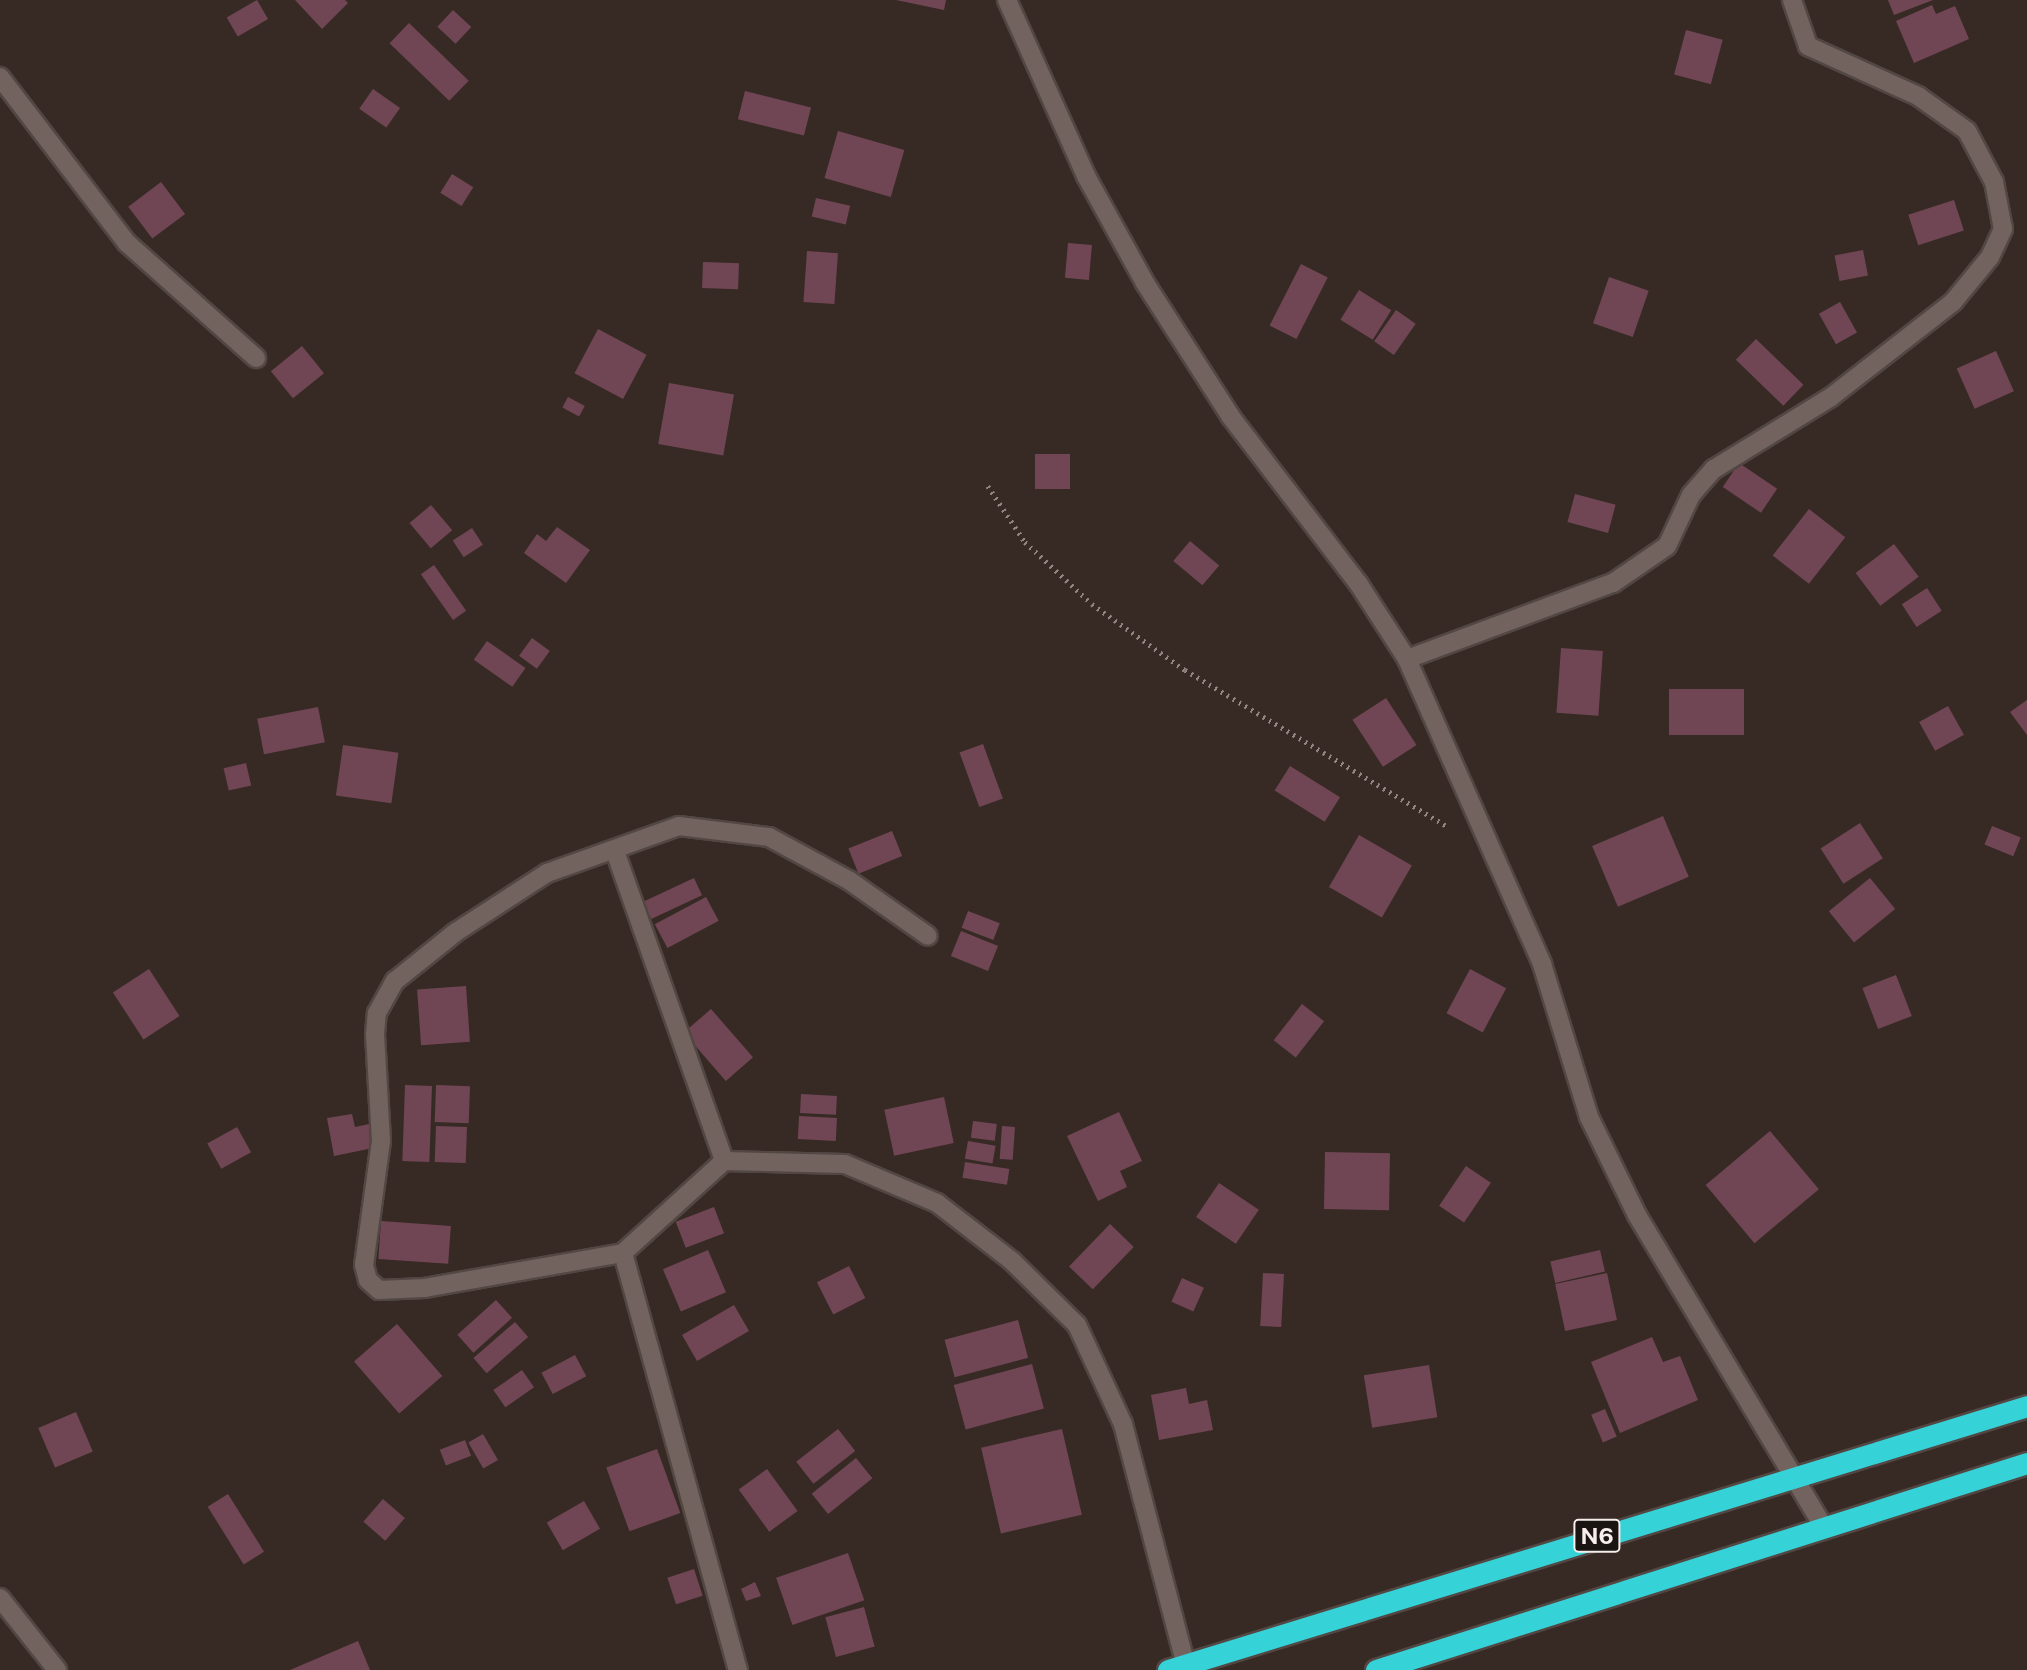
<!DOCTYPE html>
<html>
<head>
<meta charset="utf-8">
<style>
  body { margin:0 }
  #map { position:relative; width:2027px; height:1670px; overflow:hidden; background:#372a25; font-family:"Public Sans",sans-serif }
  div>[style] { position:absolute }
  [style*='--x'] { left:calc(var(--x)*1px); top:calc(var(--y)*1px); width:calc(var(--w)*1px); rotate:calc(var(--a)*1deg) }
  .building>* { inset:0; background:#714654; transform-origin:0 0 }
  .path>* { height:4.5px; margin-top:-2.25px; transform-origin:0; background:repeating-linear-gradient(90deg,#908581 0 2px,transparent 0 7px) }
  .roads { filter:drop-shadow(2px 0 #524743) drop-shadow(-2px 0 #524743) drop-shadow(0 2px #524743) drop-shadow(0 -2px #524743) }
  .minor>* { height:18px; margin:-9px; padding:0 9px; transform-origin:9px; border-radius:9px; background:#73635e }
  .highway>* { height:21px; margin:-10.5px; padding:0 10.5px; transform-origin:10.5px; border-radius:10.5px; background:#35d2d7 }
  span { translate:-50% -50%; white-space:nowrap; text-align:center; line-height:1.15; -webkit-text-stroke:6px #1a1412; paint-order:stroke }
  .shield-label span { padding:2px 5px; background:#1a1412; border:2px solid; border-radius:5px; -webkit-text-stroke-width:0 }
  .shield-label { font-size:23px; color:#f7edea; font-weight:700 }
</style>
</head>
<body>
<div id="map">
  <div class="building">
    <div style="left:257px;top:0;width:22px;height:35px;rotate:60deg"></div>
    <div style="clip-path:polygon(295px 0,345px 0,348px 3px,322px 29px)"></div>
    <div style="clip-path:polygon(896px 0,946px 0,944px 10px)"></div>
    <div style="clip-path:polygon(1888px 0,1933px 0,1894px 15px)"></div>
    <div style="clip-path:polygon(1932px 5px,1936px 14px,1955px 6px,1969px 39px,1914px 63px,1896px 21px)"></div>
    <div style="left:453px;top:10px;width:25px;height:23px;rotate:43deg"></div>
    <div style="left:409px;top:23px;width:83px;height:28px;rotate:44deg"></div>
    <div style="left:1686px;top:30px;width:38px;height:46px;rotate:15deg"></div>
    <div style="left:373px;top:89px;width:33px;height:24px;rotate:35deg"></div>
    <div style="left:745px;top:91px;width:68px;height:29px;rotate:14deg"></div>
    <div style="left:838px;top:131px;width:69px;height:49px;rotate:16deg"></div>
    <div style="left:452px;top:174px;width:25px;height:22px;rotate:32deg"></div>
    <div style="left:161px;top:182px;width:40px;height:41px;rotate:53deg"></div>
    <div style="left:816px;top:198px;width:35px;height:19px;rotate:13deg"></div>
    <div style="left:1954px;top:200px;width:32px;height:48px;rotate:72deg"></div>
    <div style="left:1068px;top:243px;width:24px;height:35px;rotate:5deg"></div>
    <div style="left:1863px;top:250px;width:26px;height:29px;rotate:79deg"></div>
    <div style="left:807px;top:251px;width:31px;height:51px;rotate:4deg"></div>
    <div style="left:703px;top:262px;width:36px;height:26px;rotate:2deg"></div>
    <div style="left:1301px;top:264px;width:30px;height:69px;rotate:27deg"></div>
    <div style="left:1609px;top:277px;width:42px;height:49px;rotate:19deg"></div>
    <div style="left:1359px;top:290px;width:38px;height:35px;rotate:32deg"></div>
    <div style="left:1840px;top:302px;width:35px;height:24px;rotate:61deg"></div>
    <div style="left:1396px;top:310px;width:24px;height:38px;rotate:35deg"></div>
    <div style="left:598px;top:329px;width:55px;height:50px;rotate:28deg"></div>
    <div style="left:1756px;top:339px;width:66px;height:29px;rotate:44deg"></div>
    <div style="left:302px;top:346px;width:35px;height:40px;rotate:51deg"></div>
    <div style="left:1996px;top:351px;width:44px;height:43px;rotate:66deg"></div>
    <div style="left:669px;top:383px;width:66px;height:62px;rotate:10deg"></div>
    <div style="left:568px;top:397px;width:19px;height:12px;rotate:28deg"></div>
    <div style="left:1035px;top:454px;width:35px;height:35px"></div>
    <div style="left:1739px;top:463px;width:46px;height:29px;rotate:34deg"></div>
    <div style="left:1575px;top:494px;width:42px;height:29px;rotate:15deg"></div>
    <div style="left:431px;top:505px;width:33px;height:28px;rotate:50deg"></div>
    <div style="left:1809px;top:509px;width:46px;height:59px;rotate:38deg"></div>
    <div style="clip-path:polygon(557px 527px,590px 550px,566px 583px,524px 553px,537px 534px,546px 541px)"></div>
    <div style="left:472px;top:528px;width:20px;height:23px;rotate:57deg"></div>
    <div style="left:1190px;top:541px;width:38px;height:26px;rotate:40deg"></div>
    <div style="left:1894px;top:544px;width:41px;height:48px;rotate:53deg"></div>
    <div style="left:434px;top:565px;width:56px;height:16px;rotate:55deg"></div>
    <div style="left:1927px;top:588px;width:27px;height:30px;rotate:57deg"></div>
    <div style="left:532px;top:638px;width:22px;height:22px;rotate:36deg"></div>
    <div style="left:487px;top:641px;width:47px;height:23px;rotate:35deg"></div>
    <div style="left:1561px;top:648px;width:42px;height:65px;rotate:4deg"></div>
    <div style="left:1669px;top:689px;width:75px;height:46px"></div>
    <div style="left:1386px;top:698px;width:56px;height:40px;rotate:57deg"></div>
    <div style="clip-path:polygon(2027px 700px,2027px 735px,2010px 712px)"></div>
    <div style="left:1948px;top:706px;width:33px;height:33px;rotate:61deg"></div>
    <div style="left:318px;top:707px;width:36px;height:62px;rotate:79deg"></div>
    <div style="left:983px;top:744px;width:58px;height:25px;rotate:70deg"></div>
    <div style="left:343px;top:745px;width:56px;height:51px;rotate:8deg"></div>
    <div style="left:246px;top:763px;width:23px;height:23px;rotate:77deg"></div>
    <div style="left:1290px;top:766px;width:59px;height:29px;rotate:32deg"></div>
    <div style="left:1663px;top:816px;width:66px;height:77px;rotate:67deg"></div>
    <div style="left:1860px;top:823px;width:42px;height:47px;rotate:57deg"></div>
    <div style="left:1992px;top:826px;width:31px;height:20px;rotate:22deg"></div>
    <div style="left:892px;top:831px;width:27px;height:47px;rotate:68deg"></div>
    <div style="left:1359px;top:835px;width:61px;height:60px;rotate:30deg"></div>
    <div style="left:694px;top:878px;width:19px;height:56px;rotate:65deg"></div>
    <div style="left:1870px;top:878px;width:40px;height:53px;rotate:51deg"></div>
    <div style="left:706px;top:897px;width:27px;height:58px;rotate:62deg"></div>
    <div style="left:968px;top:911px;width:34px;height:18px;rotate:21deg"></div>
    <div style="left:961px;top:931px;width:40px;height:27px;rotate:22deg"></div>
    <div style="left:149px;top:969px;width:56px;height:43px;rotate:57deg"></div>
    <div style="left:1470px;top:969px;width:41px;height:50px;rotate:28deg"></div>
    <div style="left:1896px;top:975px;width:44px;height:36px;rotate:69deg"></div>
    <div style="left:466px;top:986px;width:56px;height:49px;rotate:86deg"></div>
    <div style="left:1302px;top:1004px;width:28px;height:46px;rotate:38deg"></div>
    <div style="left:711px;top:1009px;width:64px;height:36px;rotate:49deg"></div>
    <div style="left:405px;top:1085px;width:27px;height:76px;rotate:2deg"></div>
    <div style="left:436px;top:1085px;width:34px;height:37px;rotate:2deg"></div>
    <div style="left:801px;top:1094px;width:36px;height:19px;rotate:3deg"></div>
    <div style="left:944px;top:1097px;width:47px;height:61px;rotate:78deg"></div>
    <div style="clip-path:polygon(1119px 1112px,1142px 1161px,1120px 1171px,1127px 1187px,1098px 1201px,1067px 1136px)"></div>
    <div style="clip-path:polygon(352px 1114px,355px 1127px,369px 1124px,373px 1148px,334px 1156px,327px 1118px)"></div>
    <div style="left:799px;top:1116px;width:38px;height:23px;rotate:3deg"></div>
    <div style="left:973px;top:1121px;width:24px;height:17px;rotate:7deg"></div>
    <div style="left:436px;top:1126px;width:31px;height:36px;rotate:2deg"></div>
    <div style="left:1002px;top:1126px;width:13px;height:33px;rotate:4deg"></div>
    <div style="left:237px;top:1127px;width:29px;height:34px;rotate:61deg"></div>
    <div style="left:1770px;top:1131px;width:76px;height:84px;rotate:50deg"></div>
    <div style="left:968px;top:1141px;width:28px;height:18px;rotate:10deg"></div>
    <div style="left:1325px;top:1152px;width:65px;height:57px;rotate:1deg"></div>
    <div style="left:965px;top:1162px;width:45px;height:16px;rotate:9deg"></div>
    <div style="left:1466px;top:1166px;width:30px;height:48px;rotate:34deg"></div>
    <div style="left:1219px;top:1183px;width:48px;height:41px;rotate:34deg"></div>
    <div style="left:714px;top:1207px;width:28px;height:41px;rotate:69deg"></div>
    <div style="left:381px;top:1221px;width:70px;height:38px;rotate:4deg"></div>
    <div style="left:1110px;top:1224px;width:33px;height:59px;rotate:44deg"></div>
    <div style="left:708px;top:1250px;width:46px;height:49px;rotate:67deg"></div>
    <div style="left:1600px;top:1250px;width:22px;height:51px;rotate:77deg"></div>
    <div style="left:849px;top:1266px;width:36px;height:36px;rotate:63deg"></div>
    <div style="left:1263px;top:1273px;width:21px;height:53px;rotate:3deg"></div>
    <div style="left:1607px;top:1273px;width:48px;height:53px;rotate:78deg"></div>
    <div style="left:1182px;top:1278px;width:24px;height:26px;rotate:24deg"></div>
    <div style="left:496px;top:1300px;width:24px;height:52px;rotate:48deg"></div>
    <div style="left:734px;top:1305px;width:30px;height:60px;rotate:60deg"></div>
    <div style="left:1018px;top:1320px;width:39px;height:76px;rotate:75deg"></div>
    <div style="left:515px;top:1322px;width:20px;height:55px;rotate:49deg"></div>
    <div style="left:397px;top:1324px;width:69px;height:57px;rotate:49deg"></div>
    <div style="clip-path:polygon(1652px 1337px,1663px 1362px,1680px 1356px,1698px 1400px,1620px 1433px,1591px 1362px)"></div>
    <div style="left:575px;top:1355px;width:24px;height:38px;rotate:62deg"></div>
    <div style="left:1032px;top:1364px;width:46px;height:81px;rotate:75deg"></div>
    <div style="left:1429px;top:1365px;width:53px;height:66px;rotate:81deg"></div>
    <div style="left:522px;top:1370px;width:21px;height:35px;rotate:55deg"></div>
    <div style="clip-path:polygon(1186px 1388px,1189px 1404px,1207px 1400px,1213px 1430px,1159px 1440px,1151px 1395px)"></div>
    <div style="left:1605px;top:1409px;width:30px;height:15px;rotate:67deg"></div>
    <div style="left:76px;top:1412px;width:43px;height:41px;rotate:67deg"></div>
    <div style="left:838px;top:1429px;width:28px;height:53px;rotate:52deg"></div>
    <div style="left:1062px;top:1429px;width:88px;height:83px;rotate:77deg"></div>
    <div style="left:483px;top:1434px;width:30px;height:17px;rotate:60deg"></div>
    <div style="left:465px;top:1440px;width:17px;height:27px;rotate:69deg"></div>
    <div style="left:657px;top:1449px;width:68px;height:54px;rotate:70deg"></div>
    <div style="left:856px;top:1458px;width:26px;height:57px;rotate:51deg"></div>
    <div style="left:767px;top:1469px;width:52px;height:35px;rotate:54deg"></div>
    <div style="left:228px;top:1494px;width:68px;height:24px;rotate:58deg"></div>
    <div style="left:383px;top:1499px;width:29px;height:30px;rotate:41deg"></div>
    <div style="left:584px;top:1501px;width:32px;height:43px;rotate:60deg"></div>
    <div style="left:848px;top:1553px;width:50px;height:76px;rotate:71deg"></div>
    <div style="left:694px;top:1569px;width:28px;height:28px;rotate:72deg"></div>
    <div style="clip-path:polygon(755px 1582px,761px 1596px,746px 1601px,741px 1589px)"></div>
    <div style="left:864px;top:1607px;width:41px;height:40px;rotate:75deg"></div>
    <div style="clip-path:polygon(358px 1641px,370px 1670px,290px 1670px)"></div>
  </div>
  <div class="path">
    <div style="--x:988;--y:486;--w:67;--a:56.5"></div>
    <div style="--x:1025;--y:542;--w:91;--a:42.8"></div>
    <div style="--x:1092;--y:604;--w:114;--a:35.4"></div>
    <div style="--x:1185;--y:670;--w:306;--a:30.8"></div>
  </div>
  <div class="roads">
    <div class="minor">
      <div style="--x:1007;--y:0;--w:193;--a:65.8"></div>
      <div style="--x:1086;--y:176;--w:122;--a:61.1"></div>
      <div style="--x:1145;--y:283;--w:159;--a:57.3"></div>
      <div style="--x:1231;--y:417;--w:209;--a:52.6"></div>
      <div style="--x:1358;--y:583;--w:90;--a:57.2"></div>
      <div style="--x:1407;--y:659;--w:334;--a:66.1"></div>
      <div style="--x:1542;--y:964;--w:160;--a:72.9"></div>
      <div style="--x:1589;--y:1117;--w:109;--a:63.9"></div>
      <div style="--x:1637;--y:1215;--w:366;--a:59.1"></div>
      <div style="--x:0;--y:77;--w:209;--a:52.6"></div>
      <div style="--x:127;--y:243;--w:173;--a:41.7"></div>
      <div style="--x:1407;--y:659;--w:220;--a:-20.3"></div>
      <div style="--x:1613;--y:583;--w:65;--a:-34.4"></div>
      <div style="--x:1667;--y:546;--w:56;--a:-64.8"></div>
      <div style="--x:1691;--y:495;--w:35;--a:-49"></div>
      <div style="--x:1714;--y:469;--w:137;--a:-31.6"></div>
      <div style="--x:1831;--y:397;--w:155;--a:-37.9"></div>
      <div style="--x:1953;--y:302;--w:58;--a:-50.6"></div>
      <div style="--x:1990;--y:257;--w:31;--a:-65"></div>
      <div style="--x:2003;--y:229;--w:48;--a:-100.8"></div>
      <div style="--x:1994;--y:182;--w:58;--a:-117.9"></div>
      <div style="--x:1967;--y:131;--w:60;--a:-144.5"></div>
      <div style="--x:1918;--y:96;--w:121;--a:-155.6"></div>
      <div style="--x:1808;--y:46;--w:49;--a:-109.2"></div>
      <div style="--x:615;--y:851;--w:329;--a:70.6"></div>
      <div style="--x:724;--y:1161;--w:137;--a:137.7"></div>
      <div style="--x:623;--y:1253;--w:433;--a:74.6"></div>
      <div style="--x:724;--y:1161;--w:121;--a:1.4"></div>
      <div style="--x:845;--y:1164;--w:100;--a:23"></div>
      <div style="--x:937;--y:1203;--w:95;--a:37.7"></div>
      <div style="--x:1012;--y:1261;--w:91;--a:44.6"></div>
      <div style="--x:1077;--y:1325;--w:109;--a:65.1"></div>
      <div style="--x:1123;--y:1424;--w:249;--a:75.4"></div>
      <div style="--x:623;--y:1253;--w:201;--a:170"></div>
      <div style="--x:425;--y:1288;--w:46;--a:177.5"></div>
      <div style="--x:379;--y:1290;--w:15;--a:-138"></div>
      <div style="--x:368;--y:1280;--w:16;--a:-105"></div>
      <div style="--x:364;--y:1265;--w:125;--a:-82.2"></div>
      <div style="--x:381;--y:1141;--w:107;--a:-93.2"></div>
      <div style="--x:375;--y:1034;--w:21;--a:-85"></div>
      <div style="--x:377;--y:1013;--w:37;--a:-61"></div>
      <div style="--x:395;--y:981;--w:78;--a:-38.8"></div>
      <div style="--x:456;--y:932;--w:108;--a:-33"></div>
      <div style="--x:547;--y:873;--w:140;--a:-19.6"></div>
      <div style="--x:679;--y:826;--w:91;--a:7"></div>
      <div style="--x:769;--y:837;--w:92;--a:28.5"></div>
      <div style="--x:850;--y:881;--w:95;--a:35.2"></div>
      <div style="--x:0;--y:1598;--w:92;--a:51.6"></div>
    </div>
    <div class="highway">
      <div style="--x:1168;--y:1670;--w:899;--a:-17.08"></div>
      <div style="--x:1376;--y:1670;--w:683;--a:-17.64"></div>
    </div>
  </div>
  <div class="shield-label">
    <span style="left:1597px;top:1536px">N6</span>
  </div>
</div>
</body>
</html>
